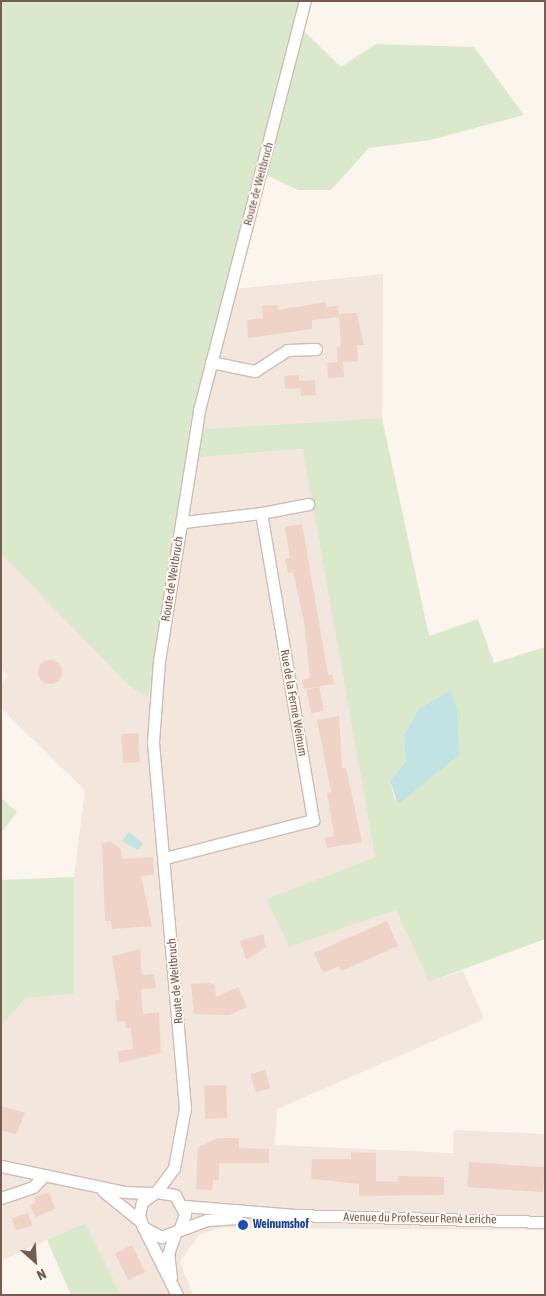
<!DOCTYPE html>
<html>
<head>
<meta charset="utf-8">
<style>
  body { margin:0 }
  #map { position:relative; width:546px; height:1296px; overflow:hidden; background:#fcf5ed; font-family:"Asap Condensed",sans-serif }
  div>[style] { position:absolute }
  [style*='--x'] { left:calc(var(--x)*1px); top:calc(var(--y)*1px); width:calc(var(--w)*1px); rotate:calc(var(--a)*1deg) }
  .residential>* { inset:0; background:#f3e6dc }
  .green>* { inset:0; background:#dae9cc }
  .water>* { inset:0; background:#c2e3e4 }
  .building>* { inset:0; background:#efd3c7; transform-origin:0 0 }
  .round { border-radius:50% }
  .roads { filter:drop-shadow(1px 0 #cebcb3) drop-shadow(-1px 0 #cebcb3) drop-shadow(0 1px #cebcb3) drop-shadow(0 -1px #cebcb3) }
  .minor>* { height:11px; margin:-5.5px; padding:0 5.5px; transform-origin:5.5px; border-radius:5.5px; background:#fff }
  .dots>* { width:14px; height:14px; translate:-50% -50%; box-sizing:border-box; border:2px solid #fef9f4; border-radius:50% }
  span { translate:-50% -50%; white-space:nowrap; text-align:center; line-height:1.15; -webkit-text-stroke:4px #fef9f4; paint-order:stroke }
  .street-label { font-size:12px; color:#765b51 }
  .transit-label { font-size:12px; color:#164399; font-weight:700 }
  .left { translate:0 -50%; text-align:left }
  .frame { position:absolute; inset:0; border:2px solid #765b51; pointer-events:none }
  .north { position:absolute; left:10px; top:1236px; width:50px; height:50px; -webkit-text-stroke:4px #fef9f4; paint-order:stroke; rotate:154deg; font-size:14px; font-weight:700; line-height:20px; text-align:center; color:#765b51 }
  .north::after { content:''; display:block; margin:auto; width:18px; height:22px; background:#765b51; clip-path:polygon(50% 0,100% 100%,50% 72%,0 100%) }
</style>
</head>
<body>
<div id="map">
  <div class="residential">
    <div style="clip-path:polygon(383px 274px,382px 418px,189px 430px,225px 290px)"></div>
    <div style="clip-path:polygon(304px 449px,375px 857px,266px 899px,289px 947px,396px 910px,429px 982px,463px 971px,484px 1019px,277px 1109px,275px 1145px,453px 1153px,454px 1130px,545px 1134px,545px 1230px,220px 1228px,199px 1235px,180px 1262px,193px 1295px,121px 1295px,84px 1223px,1px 1261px,1px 1026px,26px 998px,74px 994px,74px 877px,85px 790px,1px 708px,1px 683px,8px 676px,1px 668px,1px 554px,129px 686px,148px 697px,189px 458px)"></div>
  </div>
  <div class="green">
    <div style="clip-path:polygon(evenodd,1px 1px,300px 1px,189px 430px,382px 418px,429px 636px,478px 619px,494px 663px,545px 647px,545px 939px,429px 982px,396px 910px,289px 947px,266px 899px,375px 857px,303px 449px,189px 458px,148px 697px,129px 686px,1px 554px,1px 1px,406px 761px,395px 800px,390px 781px,406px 761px)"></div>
    <div style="clip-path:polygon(303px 30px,341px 67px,376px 44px,474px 47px,524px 115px,430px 140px,369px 148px,331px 190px,298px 190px,266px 175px)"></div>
    <div style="clip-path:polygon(1px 798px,17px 812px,1px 833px)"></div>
    <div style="clip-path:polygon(74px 877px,74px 994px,26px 998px,1px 1026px,1px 880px)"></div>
    <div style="clip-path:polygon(85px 1223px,121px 1295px,71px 1295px,47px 1240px)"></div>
  </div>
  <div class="water">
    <div style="clip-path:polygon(451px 690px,457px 709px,459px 755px,398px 804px,390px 781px,406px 761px,404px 735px,419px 709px)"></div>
    <div style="clip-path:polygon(129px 832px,143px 844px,138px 850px,122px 841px)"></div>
  </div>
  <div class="building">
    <div style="clip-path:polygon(326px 302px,326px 307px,338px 306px,339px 317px,312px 320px,312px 329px,248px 338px,247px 320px,263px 318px,262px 306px,278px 305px,278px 310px)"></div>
    <div style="clip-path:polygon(357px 313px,364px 345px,357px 345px,358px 361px,343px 362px,344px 377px,328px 378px,327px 363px,338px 362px,337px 347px,341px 346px,339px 314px)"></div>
    <div style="clip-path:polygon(299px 375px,299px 381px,315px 380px,316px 395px,301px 396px,300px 388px,285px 389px,284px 376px)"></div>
    <div style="clip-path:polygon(302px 524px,328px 675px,332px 674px,334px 684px,304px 689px,302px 680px,310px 678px,304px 622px,293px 572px,288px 573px,285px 559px,290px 558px,285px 527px)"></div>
    <div class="round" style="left:38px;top:660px;width:24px;height:24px"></div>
    <div style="left:319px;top:687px;width:24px;height:13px;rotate:78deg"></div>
    <div style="clip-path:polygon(339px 716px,342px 768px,346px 768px,362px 842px,327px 848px,325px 838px,334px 836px,327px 793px,331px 792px,317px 720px)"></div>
    <div style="left:138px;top:733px;width:29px;height:17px;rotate:86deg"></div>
    <div style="clip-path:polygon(110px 841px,121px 850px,122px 859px,153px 857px,154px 875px,141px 876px,152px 926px,112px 929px,111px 921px,105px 921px,102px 843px)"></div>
    <div style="clip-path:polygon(387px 921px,398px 946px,341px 971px,339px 966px,323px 973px,314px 953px)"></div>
    <div style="clip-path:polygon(263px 934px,266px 947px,246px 960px,240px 941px)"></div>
    <div style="clip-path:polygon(140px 949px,142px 975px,154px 974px,156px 988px,141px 989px,143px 1014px,159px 1012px,161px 1053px,119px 1063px,118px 1051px,133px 1049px,131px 1028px,126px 1028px,125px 1021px,117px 1022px,115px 1001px,119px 1000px,112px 956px)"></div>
    <div style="clip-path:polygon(209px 983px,215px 985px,216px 997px,238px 987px,247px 1007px,229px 1015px,194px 1014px,191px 984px)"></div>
    <div style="left:265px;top:1070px;width:19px;height:15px;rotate:74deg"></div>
    <div style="left:226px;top:1085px;width:33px;height:22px;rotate:88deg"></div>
    <div style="clip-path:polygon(1px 1106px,25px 1113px,16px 1134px,1px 1130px)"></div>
    <div style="clip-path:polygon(218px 1138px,239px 1138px,239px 1148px,269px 1149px,269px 1163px,219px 1163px,219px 1180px,213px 1180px,212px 1190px,196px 1189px,198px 1147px)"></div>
    <div style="clip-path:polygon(351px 1152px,376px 1153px,376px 1181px,398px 1182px,398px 1176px,444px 1177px,444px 1195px,359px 1196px,359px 1184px,311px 1179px,312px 1159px,351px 1159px)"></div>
    <div style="left:469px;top:1162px;width:76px;height:25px;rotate:4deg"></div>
    <div style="clip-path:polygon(49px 1192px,55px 1209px,35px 1217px,30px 1205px,36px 1203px,34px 1197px)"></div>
    <div style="left:28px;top:1213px;width:13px;height:17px;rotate:72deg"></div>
    <div style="left:132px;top:1245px;width:30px;height:19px;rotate:64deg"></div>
  </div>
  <div class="roads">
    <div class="minor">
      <div style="--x:211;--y:362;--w:45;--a:11.6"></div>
      <div style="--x:255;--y:371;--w:38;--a:-33"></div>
      <div style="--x:287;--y:350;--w:29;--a:-2"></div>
      <div style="--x:261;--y:513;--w:48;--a:-10.8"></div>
      <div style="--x:165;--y:858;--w:153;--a:-14.4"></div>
      <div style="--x:313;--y:820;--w:311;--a:-99.6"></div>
      <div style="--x:261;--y:513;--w:79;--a:173.4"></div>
      <div style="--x:1;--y:1166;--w:126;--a:11.9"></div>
      <div style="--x:124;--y:1192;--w:28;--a:2"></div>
      <div style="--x:103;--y:1191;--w:48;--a:39"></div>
      <div style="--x:156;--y:1192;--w:30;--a:-53"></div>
      <div style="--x:174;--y:1168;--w:61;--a:-79.6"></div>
      <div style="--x:185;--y:1108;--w:367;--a:-95"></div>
      <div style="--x:153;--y:742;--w:81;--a:-85.8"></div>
      <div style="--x:159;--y:661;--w:254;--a:-80.9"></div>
      <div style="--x:199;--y:410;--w:423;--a:-75.5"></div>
      <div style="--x:1;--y:1198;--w:34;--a:-19"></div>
      <div style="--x:33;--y:1187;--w:17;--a:-45"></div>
      <div style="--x:184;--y:1206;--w:111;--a:4.6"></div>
      <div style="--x:295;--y:1215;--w:250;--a:1.6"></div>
      <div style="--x:143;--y:1227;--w:76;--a:63.4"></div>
      <div style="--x:180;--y:1228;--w:15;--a:-70"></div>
      <div style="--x:185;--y:1214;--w:21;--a:-118"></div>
      <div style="--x:175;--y:1195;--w:19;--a:-171"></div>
      <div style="--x:156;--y:1192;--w:17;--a:144"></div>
      <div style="--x:142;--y:1202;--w:13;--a:103"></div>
      <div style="--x:139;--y:1215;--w:13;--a:72"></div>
      <div style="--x:143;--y:1227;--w:21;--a:29"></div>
      <div style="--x:161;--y:1237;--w:49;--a:-20.3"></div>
      <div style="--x:207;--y:1220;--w:30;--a:-4"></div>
      <div style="--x:171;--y:1277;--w:23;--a:-97"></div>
      <div style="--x:168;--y:1254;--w:21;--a:-71"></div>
    </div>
  </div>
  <div class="dots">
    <div style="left:243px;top:1225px;background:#1a4fb4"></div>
  </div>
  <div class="street-label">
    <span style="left:259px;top:184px;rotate:-75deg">Route de Weitbruch</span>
    <span style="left:173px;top:579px;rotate:-81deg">Route de Weitbruch</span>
    <span style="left:293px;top:703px;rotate:80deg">Rue de la Ferme Weinum</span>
    <span style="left:176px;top:981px;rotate:-95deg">Route de Weitbruch</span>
    <span style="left:420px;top:1219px;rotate:1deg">Avenue du Professeur René Leriche</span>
  </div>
  <div class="transit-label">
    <span class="left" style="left:253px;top:1225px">Weinumshof</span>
  </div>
  <div class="frame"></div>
  <div class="north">N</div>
</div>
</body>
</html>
